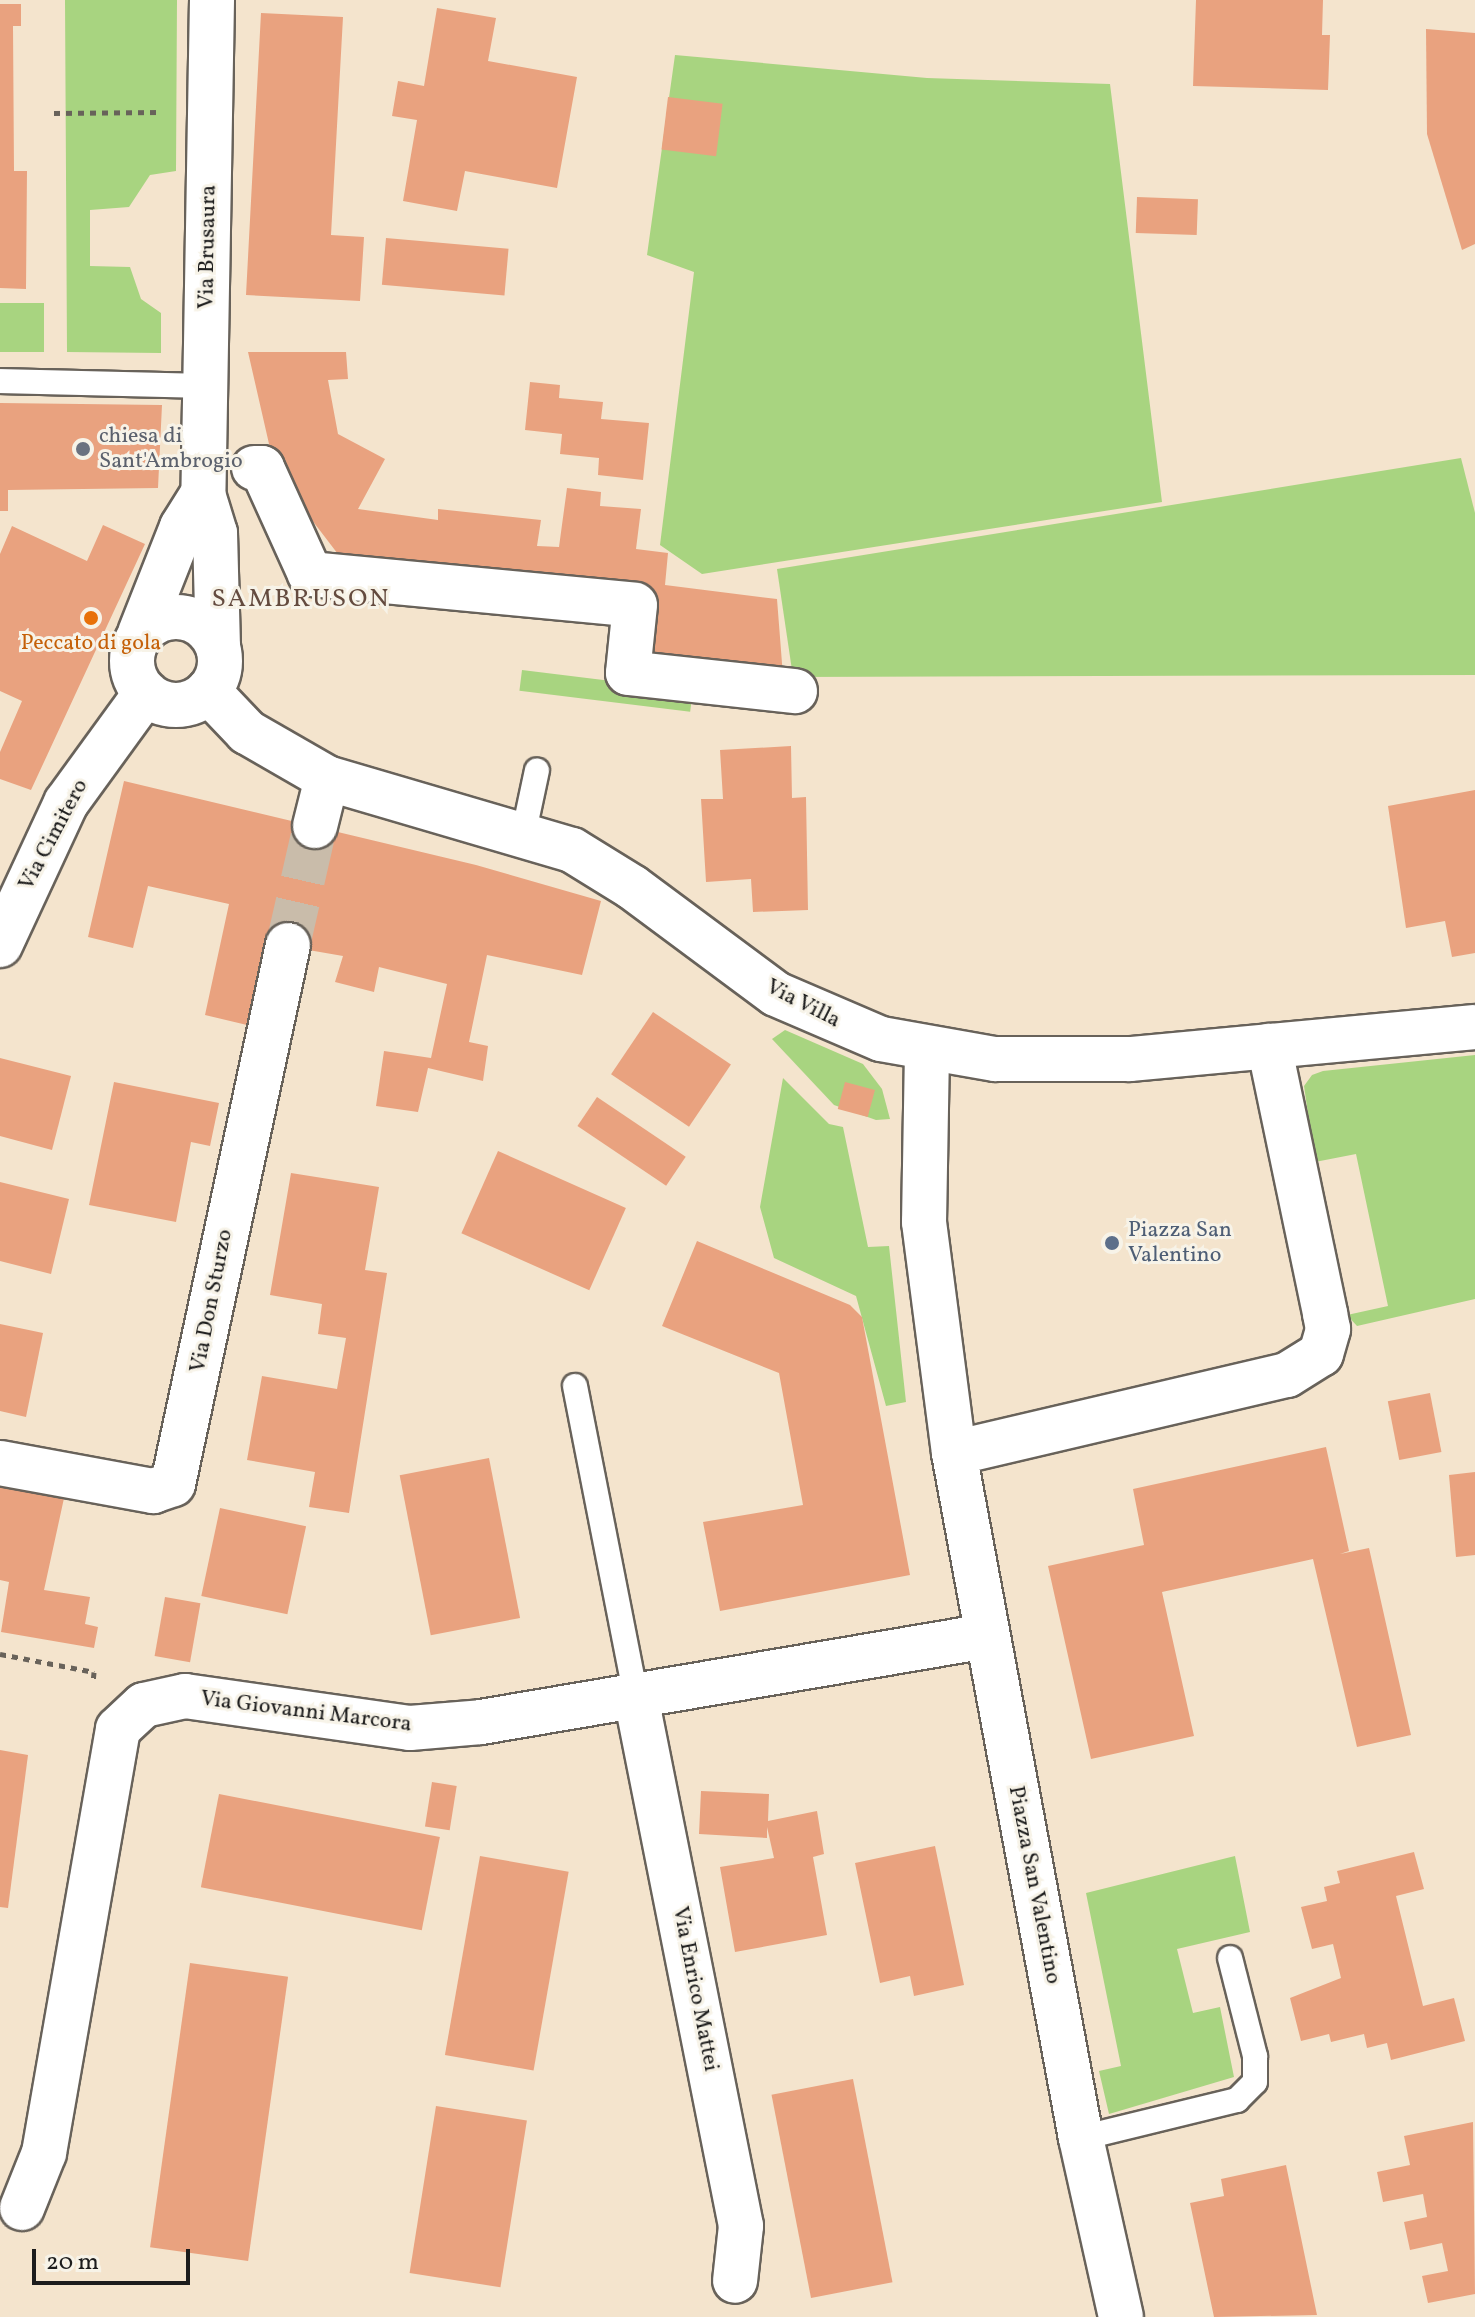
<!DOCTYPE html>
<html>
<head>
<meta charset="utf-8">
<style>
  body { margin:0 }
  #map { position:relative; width:1475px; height:2317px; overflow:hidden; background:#f4e4cd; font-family:Vollkorn,serif }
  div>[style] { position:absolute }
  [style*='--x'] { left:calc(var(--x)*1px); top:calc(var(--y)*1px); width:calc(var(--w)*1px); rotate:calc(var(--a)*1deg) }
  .green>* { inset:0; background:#a8d480; transform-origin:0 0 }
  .building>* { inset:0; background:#e9a27f; transform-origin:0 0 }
  .street-tunnel>* { height:44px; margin-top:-22px; transform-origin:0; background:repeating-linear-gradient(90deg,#c9bcaa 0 44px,transparent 0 66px) }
  .path>* { height:5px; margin-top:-2.5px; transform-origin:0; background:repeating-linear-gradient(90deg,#68625a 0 6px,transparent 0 12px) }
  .roads { filter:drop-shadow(2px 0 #68625a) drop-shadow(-2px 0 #68625a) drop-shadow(0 2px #68625a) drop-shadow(0 -2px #68625a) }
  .lane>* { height:24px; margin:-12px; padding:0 12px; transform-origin:12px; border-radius:12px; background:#fff }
  .street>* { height:44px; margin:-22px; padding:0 22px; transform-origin:22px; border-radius:22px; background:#fff }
  .secondary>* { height:44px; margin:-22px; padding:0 22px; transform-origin:22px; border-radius:22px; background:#fff }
  .secondary>.ring { margin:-22px; padding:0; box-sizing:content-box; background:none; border:44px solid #fff; border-radius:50% }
  .dots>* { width:22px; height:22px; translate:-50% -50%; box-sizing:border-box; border:4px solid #f7f3e8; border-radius:50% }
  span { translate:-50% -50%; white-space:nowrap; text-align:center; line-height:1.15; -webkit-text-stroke:6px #f7f3e8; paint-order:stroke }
  .street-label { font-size:22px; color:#1c1c1c }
  .worship-label { font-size:22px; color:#5b616d }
  .left { translate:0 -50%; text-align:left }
  .food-label { font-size:22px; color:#c56008 }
  .service-label { font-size:22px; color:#4e5e75 }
  .quarter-label { font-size:26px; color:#644b3f; letter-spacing:2px }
  .scale { position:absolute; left:32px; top:2249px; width:158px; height:36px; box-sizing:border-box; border:4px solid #1c1c1c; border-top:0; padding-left:10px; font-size:24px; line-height:28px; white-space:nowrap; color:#1c1c1c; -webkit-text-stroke:6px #f7f3e8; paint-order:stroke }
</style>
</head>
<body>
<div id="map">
  <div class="green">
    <div style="clip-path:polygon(65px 0,177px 0,176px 171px,150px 175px,129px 207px,90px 210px,90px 266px,130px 267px,141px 299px,161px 313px,161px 353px,67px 352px)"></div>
    <div style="clip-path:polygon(675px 55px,927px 78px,1110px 84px,1162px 502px,702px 574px,660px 545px,694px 272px,647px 255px)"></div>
    <div style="left:0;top:303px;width:44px;height:49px"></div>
    <div style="clip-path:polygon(1461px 458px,1475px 513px,1475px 675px,793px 677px,777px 569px)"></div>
    <div style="left:522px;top:670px;width:172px;height:21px;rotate:7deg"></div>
    <div style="clip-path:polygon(785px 1030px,863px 1064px,882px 1089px,890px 1119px,876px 1120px,834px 1105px,772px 1039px)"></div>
    <div style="clip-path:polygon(1475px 1055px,1475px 1299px,1357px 1326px,1347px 1315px,1388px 1306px,1356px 1154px,1315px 1162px,1304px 1086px,1312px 1075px,1323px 1071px)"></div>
    <div style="clip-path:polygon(783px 1078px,829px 1124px,843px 1127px,868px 1247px,889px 1246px,906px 1402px,886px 1406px,856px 1296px,774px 1258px,760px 1207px)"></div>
    <div style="clip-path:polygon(1235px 1856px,1250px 1932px,1177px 1949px,1193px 2013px,1220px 2007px,1234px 2077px,1109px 2114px,1099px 2071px,1121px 2066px,1086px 1893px)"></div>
  </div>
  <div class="building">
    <div style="clip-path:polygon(1196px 0,1323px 0,1322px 35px,1330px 35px,1328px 90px,1193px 86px)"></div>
    <div style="clip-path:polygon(0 4px,21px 4px,21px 26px,13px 26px,14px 171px,27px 171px,26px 289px,0 288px)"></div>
    <div style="clip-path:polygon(437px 8px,496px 18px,488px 61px,577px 77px,557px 188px,465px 171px,457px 211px,403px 201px,417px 120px,392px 116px,398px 81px,424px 86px)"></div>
    <div style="clip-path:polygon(261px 13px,343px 17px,331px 235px,364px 237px,360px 301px,246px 295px)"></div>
    <div style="clip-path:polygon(1426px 29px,1475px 33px,1475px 244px,1462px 250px,1427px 134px)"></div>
    <div style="left:668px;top:97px;width:55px;height:53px;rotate:7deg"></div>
    <div style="left:1137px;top:197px;width:61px;height:36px;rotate:2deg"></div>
    <div style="left:386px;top:238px;width:123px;height:47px;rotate:5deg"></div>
    <div style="clip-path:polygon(248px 352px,346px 352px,348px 379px,328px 380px,338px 434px,385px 459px,358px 509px,438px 520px,438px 509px,541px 520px,537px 546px,559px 547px,567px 488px,601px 492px,600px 506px,641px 509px,636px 549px,668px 553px,665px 585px,777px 599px,783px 676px,648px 660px,652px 598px,344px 562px,289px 490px,272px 457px)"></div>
    <div style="clip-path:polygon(530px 382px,560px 385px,559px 398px,603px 402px,601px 419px,649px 423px,643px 480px,598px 475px,599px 458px,560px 454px,562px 434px,525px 430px)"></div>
    <div style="clip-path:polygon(0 403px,162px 405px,158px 488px,8px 490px,8px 511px,0 511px)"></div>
    <div style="clip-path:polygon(103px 525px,145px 544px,31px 790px,0 779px,0 752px,22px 701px,0 691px,0 554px,12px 526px,87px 561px)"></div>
    <div style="clip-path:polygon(791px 746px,792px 798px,806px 797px,808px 910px,753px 912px,751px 879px,706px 882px,701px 799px,723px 799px,720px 750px)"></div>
    <div style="clip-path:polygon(124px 781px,476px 865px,601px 901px,582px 975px,487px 955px,469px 1042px,488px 1046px,483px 1081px,428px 1068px,418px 1112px,376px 1106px,384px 1051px,431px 1058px,447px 984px,379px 967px,374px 992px,335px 982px,343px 956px,268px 943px,247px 1025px,205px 1015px,229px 904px,148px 886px,133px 948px,88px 937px)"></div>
    <div style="clip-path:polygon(1475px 790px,1475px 953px,1452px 957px,1445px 921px,1406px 928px,1388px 806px)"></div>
    <div style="left:653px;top:1012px;width:94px;height:75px;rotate:34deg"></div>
    <div style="clip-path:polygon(0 1058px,71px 1076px,52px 1150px,0 1136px)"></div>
    <div style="clip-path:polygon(114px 1082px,219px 1103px,210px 1146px,191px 1142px,176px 1222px,89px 1205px)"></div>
    <div style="left:845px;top:1082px;width:31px;height:28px;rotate:15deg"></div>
    <div style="left:597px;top:1097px;width:107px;height:35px;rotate:34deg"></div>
    <div style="left:498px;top:1151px;width:140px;height:90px;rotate:24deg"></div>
    <div style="clip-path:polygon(291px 1173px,379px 1187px,365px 1270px,387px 1273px,349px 1513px,309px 1507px,315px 1472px,247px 1460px,262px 1376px,337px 1389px,346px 1338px,318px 1334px,322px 1304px,270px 1295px)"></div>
    <div style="clip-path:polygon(0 1182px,69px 1199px,51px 1274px,0 1261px)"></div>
    <div style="clip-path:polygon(697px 1241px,850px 1305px,862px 1317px,910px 1575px,720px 1611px,703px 1522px,803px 1505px,779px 1373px,662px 1326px)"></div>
    <div style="clip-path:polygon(0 1324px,43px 1333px,26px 1417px,0 1411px)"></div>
    <div style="left:1430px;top:1393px;width:60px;height:43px;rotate:79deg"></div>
    <div style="clip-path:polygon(1326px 1447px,1349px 1551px,1340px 1554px,1369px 1548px,1411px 1735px,1357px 1747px,1313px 1559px,1162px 1592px,1194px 1736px,1091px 1759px,1048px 1566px,1144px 1545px,1133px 1489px)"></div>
    <div style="left:489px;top:1458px;width:163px;height:91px;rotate:79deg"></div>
    <div style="clip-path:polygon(1475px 1472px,1475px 1555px,1456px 1557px,1449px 1475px)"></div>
    <div style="clip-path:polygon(0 1477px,66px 1489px,44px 1590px,90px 1597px,85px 1624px,98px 1627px,94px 1648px,1px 1632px,9px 1582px,0 1580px)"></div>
    <div style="left:220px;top:1508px;width:88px;height:90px;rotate:12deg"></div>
    <div style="left:165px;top:1597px;width:36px;height:60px;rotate:10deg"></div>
    <div style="clip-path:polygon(0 1750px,28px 1755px,8px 1908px,0 1907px)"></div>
    <div style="left:432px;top:1782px;width:25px;height:45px;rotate:9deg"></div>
    <div style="clip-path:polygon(701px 1791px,769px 1794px,768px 1821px,817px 1811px,824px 1854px,813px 1857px,827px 1935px,735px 1952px,720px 1867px,774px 1858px,767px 1827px,767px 1838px,699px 1834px)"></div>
    <div style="left:219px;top:1794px;width:225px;height:95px;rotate:11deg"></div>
    <div style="clip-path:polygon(935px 1846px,964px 1985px,914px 1996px,910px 1976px,880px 1983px,855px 1863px)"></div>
    <div style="clip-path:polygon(1414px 1852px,1424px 1889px,1396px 1896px,1423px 2006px,1454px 1998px,1465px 2041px,1391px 2060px,1387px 2043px,1367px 2048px,1364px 2034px,1331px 2042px,1329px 2034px,1301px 2041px,1290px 1998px,1341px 1978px,1333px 1944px,1312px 1949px,1301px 1907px,1327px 1901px,1324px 1887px,1340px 1883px,1337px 1871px)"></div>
    <div style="left:480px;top:1856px;width:90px;height:202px;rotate:10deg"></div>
    <div style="left:190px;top:1963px;width:99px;height:287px;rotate:8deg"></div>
    <div style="left:853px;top:2079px;width:207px;height:83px;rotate:79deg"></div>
    <div style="left:436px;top:2106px;width:92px;height:169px;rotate:9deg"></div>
    <div style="clip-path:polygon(1473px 2122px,1475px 2294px,1428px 2303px,1422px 2276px,1448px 2271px,1442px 2243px,1410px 2250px,1404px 2222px,1427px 2217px,1423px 2194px,1383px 2202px,1377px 2172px,1410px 2165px,1404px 2136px)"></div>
    <div style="clip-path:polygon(1286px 2165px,1317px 2315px,1214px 2317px,1190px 2203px,1224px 2196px,1221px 2179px)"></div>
  </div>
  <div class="street-tunnel">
    <div style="--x:288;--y:945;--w:122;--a:-77.2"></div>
  </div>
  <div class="path">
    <div style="--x:54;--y:113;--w:107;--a:-0.5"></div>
    <div style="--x:0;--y:1654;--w:96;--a:10.8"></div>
    <div style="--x:94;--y:1672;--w:11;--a:95"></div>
  </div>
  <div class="roads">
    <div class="lane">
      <div style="--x:0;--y:381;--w:205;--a:1.4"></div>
      <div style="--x:523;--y:836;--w:67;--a:-78"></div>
      <div style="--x:575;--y:1386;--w:317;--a:78.9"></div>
      <div style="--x:1081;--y:2138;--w:161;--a:-13.7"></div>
      <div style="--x:1237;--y:2100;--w:25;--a:-45"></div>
      <div style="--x:1255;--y:2082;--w:26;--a:-90"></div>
      <div style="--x:1255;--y:2056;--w:101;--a:-104.3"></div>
    </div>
    <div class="street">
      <div style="--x:254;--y:468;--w:8;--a:0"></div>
      <div style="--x:262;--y:468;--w:116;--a:65.6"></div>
      <div style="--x:310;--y:574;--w:326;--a:5.4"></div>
      <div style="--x:635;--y:605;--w:68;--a:95.9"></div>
      <div style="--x:628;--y:673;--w:168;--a:6.2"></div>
      <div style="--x:315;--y:826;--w:49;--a:-76"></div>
      <div style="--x:0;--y:945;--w:157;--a:-65.1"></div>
      <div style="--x:66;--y:803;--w:136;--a:-54"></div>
      <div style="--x:927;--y:1051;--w:171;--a:91"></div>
      <div style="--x:924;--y:1222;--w:233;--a:82.6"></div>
      <div style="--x:954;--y:1453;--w:697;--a:79.5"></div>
      <div style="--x:1081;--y:2138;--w:183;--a:77.4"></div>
      <div style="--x:954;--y:1453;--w:342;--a:-13.2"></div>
      <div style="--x:1287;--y:1375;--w:40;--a:-32"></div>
      <div style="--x:1321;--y:1354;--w:26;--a:-74"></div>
      <div style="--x:1328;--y:1329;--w:16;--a:-101"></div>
      <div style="--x:1325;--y:1313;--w:273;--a:-101.8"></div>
      <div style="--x:0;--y:1463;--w:156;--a:10.4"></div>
      <div style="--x:153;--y:1491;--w:21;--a:-19"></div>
      <div style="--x:173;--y:1484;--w:551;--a:-77.96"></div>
      <div style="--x:636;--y:1697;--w:539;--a:78.77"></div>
      <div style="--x:741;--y:2226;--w:55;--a:96.2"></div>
      <div style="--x:22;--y:2208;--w:59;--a:-68.2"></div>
      <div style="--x:44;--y:2153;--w:430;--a:-80.1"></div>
      <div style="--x:118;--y:1729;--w:35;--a:-43"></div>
      <div style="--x:144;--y:1705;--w:42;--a:-12.4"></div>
      <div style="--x:185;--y:1696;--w:227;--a:8.1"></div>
      <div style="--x:410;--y:1728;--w:71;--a:-4.8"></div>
      <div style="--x:481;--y:1722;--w:513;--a:-9.65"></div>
    </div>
    <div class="secondary">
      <div style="--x:212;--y:0;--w:494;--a:91"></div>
      <div style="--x:203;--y:494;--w:41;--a:72.9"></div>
      <div style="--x:215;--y:533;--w:114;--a:88.5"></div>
      <div class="ring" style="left:132px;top:617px;width:44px;height:44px"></div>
      <div style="--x:140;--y:633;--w:114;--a:-68.4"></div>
      <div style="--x:182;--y:527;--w:39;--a:-58"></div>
      <div style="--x:208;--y:691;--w:57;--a:46.4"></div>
      <div style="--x:247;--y:732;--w:92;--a:29.9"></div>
      <div style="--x:327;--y:778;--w:255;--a:16.4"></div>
      <div style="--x:572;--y:850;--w:70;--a:31.7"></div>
      <div style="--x:632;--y:887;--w:179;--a:36.6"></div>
      <div style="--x:776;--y:994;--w:114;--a:23.2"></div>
      <div style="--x:881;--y:1039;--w:116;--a:10"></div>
      <div style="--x:995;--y:1059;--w:135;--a:0"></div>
      <div style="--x:1130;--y:1059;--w:346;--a:-5.3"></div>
    </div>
  </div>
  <div class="dots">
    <div style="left:83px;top:449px;background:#6b7280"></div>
    <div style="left:91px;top:618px;background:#e8710a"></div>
    <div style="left:1112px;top:1243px;background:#5c6f8a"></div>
  </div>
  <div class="street-label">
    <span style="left:208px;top:247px;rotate:-89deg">Via Brusaura</span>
    <span style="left:54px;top:835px;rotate:-62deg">Via Cimitero</span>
    <span style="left:803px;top:1004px;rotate:27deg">Via Villa</span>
    <span style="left:212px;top:1301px;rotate:-79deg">Via Don Sturzo</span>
    <span style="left:306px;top:1712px;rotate:7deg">Via Giovanni Marcora</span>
    <span style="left:1034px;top:1885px;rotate:79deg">Piazza San Valentino</span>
    <span style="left:695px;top:1989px;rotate:79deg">Via Enrico Mattei</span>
  </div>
  <div class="worship-label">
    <span class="left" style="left:99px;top:449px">chiesa di<br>Sant'Ambrogio</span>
  </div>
  <div class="food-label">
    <span style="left:91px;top:644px">Peccato di gola</span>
  </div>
  <div class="service-label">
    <span class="left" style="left:1128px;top:1243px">Piazza San<br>Valentino</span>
  </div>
  <div class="quarter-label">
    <span style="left:301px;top:600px">SAMBRUSON</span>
  </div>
  <div class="scale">20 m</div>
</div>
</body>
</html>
